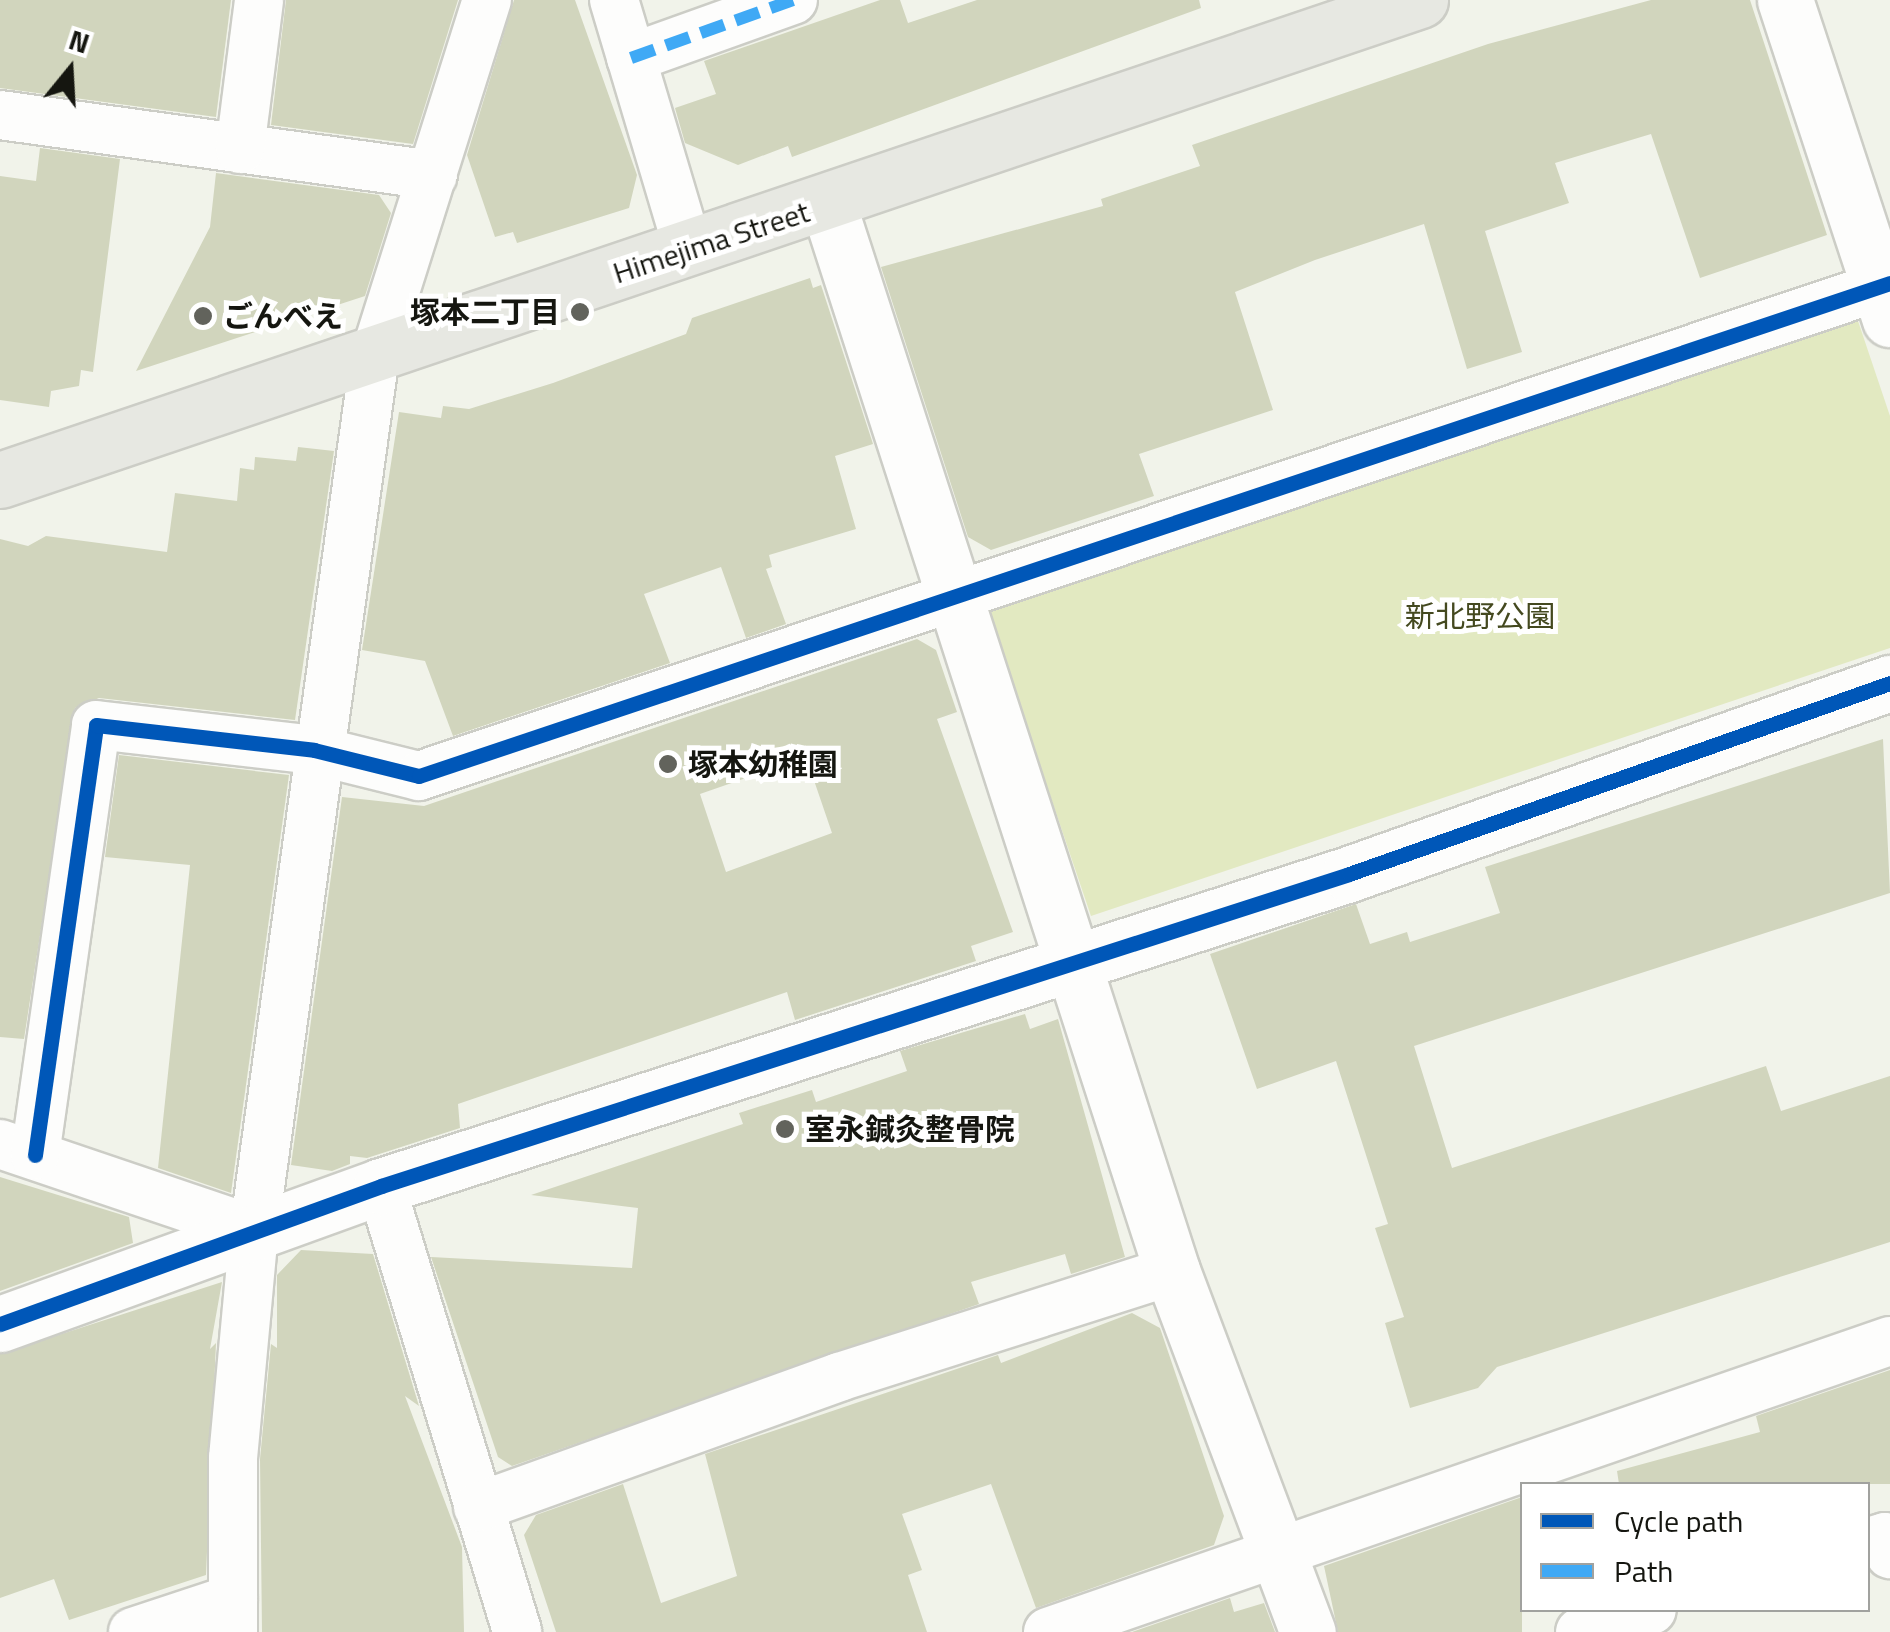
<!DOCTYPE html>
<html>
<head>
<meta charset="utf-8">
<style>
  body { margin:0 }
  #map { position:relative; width:1890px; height:1632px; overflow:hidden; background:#f1f3ea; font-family:"Titillium Web","Noto Sans JP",sans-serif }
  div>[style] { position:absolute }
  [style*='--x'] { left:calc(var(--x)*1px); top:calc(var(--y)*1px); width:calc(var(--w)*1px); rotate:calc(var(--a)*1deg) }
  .green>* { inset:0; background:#e2e9c1 }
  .building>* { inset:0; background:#d1d5bd }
  .roads { filter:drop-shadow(2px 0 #cccdc6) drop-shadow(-2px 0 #cccdc6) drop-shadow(0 2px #cccdc6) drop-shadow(0 -2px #cccdc6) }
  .street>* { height:48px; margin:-24px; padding:0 24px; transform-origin:24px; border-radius:24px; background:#fdfdfc }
  .secondary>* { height:55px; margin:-27.5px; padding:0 27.5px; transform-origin:27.5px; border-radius:27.5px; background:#fdfdfc }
  .primary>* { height:55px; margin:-27.5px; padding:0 27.5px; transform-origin:27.5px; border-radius:27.5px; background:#e7e8e2 }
  .quiet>* { height:12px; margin-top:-6px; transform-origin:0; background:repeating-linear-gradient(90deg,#3fa9f5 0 25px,transparent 0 37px) }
  .cycleway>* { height:15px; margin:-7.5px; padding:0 7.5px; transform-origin:7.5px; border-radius:7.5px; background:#0057b8 }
  .dots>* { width:28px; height:28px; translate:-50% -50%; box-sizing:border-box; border:5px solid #fff; border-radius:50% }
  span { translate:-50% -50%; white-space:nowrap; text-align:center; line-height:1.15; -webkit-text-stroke:10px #fff; paint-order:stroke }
  .street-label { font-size:30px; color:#151610 }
  .poi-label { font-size:30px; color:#151610; font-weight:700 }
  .right { translate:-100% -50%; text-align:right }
  .left { translate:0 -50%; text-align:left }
  .park-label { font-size:30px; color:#44491f }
  .legend { position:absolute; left:1520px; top:1482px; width:350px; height:130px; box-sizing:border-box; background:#fff; border:2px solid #a1a29f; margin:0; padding:12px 18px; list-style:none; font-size:30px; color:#151610 }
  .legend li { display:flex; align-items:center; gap:20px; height:50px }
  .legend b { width:50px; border:2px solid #a1a29f }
  .north { position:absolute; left:20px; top:20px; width:100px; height:100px; -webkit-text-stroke:8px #fff; paint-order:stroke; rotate:18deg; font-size:28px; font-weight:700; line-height:40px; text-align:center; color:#151610 }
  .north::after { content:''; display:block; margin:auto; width:35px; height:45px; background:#151610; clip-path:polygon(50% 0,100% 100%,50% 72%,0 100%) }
</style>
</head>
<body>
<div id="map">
  <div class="green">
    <div style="clip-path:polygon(1858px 321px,1890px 416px,1890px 648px,1091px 916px,988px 612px)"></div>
  </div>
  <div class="building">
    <div style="clip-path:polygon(0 0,231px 0,216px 117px,0 88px)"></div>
    <div style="clip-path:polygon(286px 0,458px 0,413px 144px,271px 125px)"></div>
    <div style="clip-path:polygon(514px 0,575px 0,637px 175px,629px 208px,517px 243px,513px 232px,495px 237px,467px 155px)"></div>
    <div style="clip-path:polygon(880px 0,900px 0,908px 23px,977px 0,1199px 0,1201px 8px,792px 157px,788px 146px,738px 165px,685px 143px,675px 108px,716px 94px,704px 61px)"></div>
    <div style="clip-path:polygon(1651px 0,1750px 0,1827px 235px,1700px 278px,1651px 134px,1555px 163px,1569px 203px,1485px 231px,1522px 352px,1467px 369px,1424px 224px,1315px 260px,1235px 292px,1273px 410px,1139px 454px,1154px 496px,991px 550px,968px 537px,881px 267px,1103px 206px,1101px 199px,1200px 166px,1192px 145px,1488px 44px)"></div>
    <div style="clip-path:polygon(40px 148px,120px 159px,93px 372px,81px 370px,79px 386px,51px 391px,49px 407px,0 400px,0 176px,36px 181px)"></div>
    <div style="clip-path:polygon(216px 173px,379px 195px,391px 213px,365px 296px,136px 371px,210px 227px)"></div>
    <div style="clip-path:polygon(810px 278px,813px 288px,821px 285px,873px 444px,835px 456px,856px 529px,769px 555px,772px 567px,766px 569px,786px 624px,746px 638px,721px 567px,644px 594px,670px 663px,453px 736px,425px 661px,362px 650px,399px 412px,441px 418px,443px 406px,469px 409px,553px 383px,686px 334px,692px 318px)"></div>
    <div style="clip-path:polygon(298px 447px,334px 451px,295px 720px,99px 698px,75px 708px,24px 1039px,0 1037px,0 539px,28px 546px,46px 536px,167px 552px,175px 493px,237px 501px,240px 468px,254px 470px,255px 457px,296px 461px)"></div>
    <div style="clip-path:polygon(evenodd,917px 639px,936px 650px,957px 712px,937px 719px,1013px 932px,971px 946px,976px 961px,795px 1020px,787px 992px,458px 1104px,460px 1128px,367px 1158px,350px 1156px,350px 1164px,332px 1171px,291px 1165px,342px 797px,424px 806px,917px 639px,806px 757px,832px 833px,726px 872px,700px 794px,806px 757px)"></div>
    <div style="clip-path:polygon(1883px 739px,1890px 893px,1414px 1046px,1452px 1168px,1766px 1066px,1781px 1111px,1890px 1076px,1890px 1242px,1497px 1367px,1478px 1388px,1410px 1408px,1385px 1323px,1404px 1317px,1375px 1228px,1388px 1224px,1336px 1061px,1257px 1089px,1210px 954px,1356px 904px,1370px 944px,1407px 932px,1410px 942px,1500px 913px,1485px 867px)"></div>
    <div style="clip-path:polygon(119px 755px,289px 775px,231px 1193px,158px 1168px,190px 865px,105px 857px)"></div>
    <div style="clip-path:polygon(1025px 1014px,1030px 1029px,1058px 1019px,1125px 1257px,1071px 1274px,1065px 1254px,971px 1282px,979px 1304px,512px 1466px,498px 1457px,431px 1257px,632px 1268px,638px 1208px,531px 1195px,743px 1124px,739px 1113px,812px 1090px,816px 1102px,907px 1071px,900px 1051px)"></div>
    <div style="clip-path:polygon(0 1177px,129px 1217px,133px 1243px,0 1291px)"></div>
    <div style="clip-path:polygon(301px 1250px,373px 1254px,419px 1406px,405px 1396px,462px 1547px,464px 1632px,262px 1632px,260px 1459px,271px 1344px,277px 1348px,277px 1275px)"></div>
    <div style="clip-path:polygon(222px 1282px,210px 1349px,216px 1343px,206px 1575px,69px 1620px,54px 1579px,0 1598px,0 1354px)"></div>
    <div style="clip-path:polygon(1132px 1313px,1160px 1328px,1224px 1516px,1214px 1545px,1036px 1608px,991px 1484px,902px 1514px,922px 1570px,908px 1575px,927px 1632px,556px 1632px,524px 1535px,536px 1515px,623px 1484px,661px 1603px,737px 1576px,705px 1454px,998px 1355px,1001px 1363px)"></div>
    <div style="clip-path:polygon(1890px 1370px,1890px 1484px,1619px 1484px,1617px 1471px,1760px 1432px,1756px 1416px)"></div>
    <div style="clip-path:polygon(1522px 1497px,1522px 1632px,1338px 1632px,1324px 1566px)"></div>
    <div style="clip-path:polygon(1230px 1598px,1234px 1612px,1264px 1603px,1275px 1632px,1132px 1632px)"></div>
  </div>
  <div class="roads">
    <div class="street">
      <div style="--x:614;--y:0;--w:259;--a:73.4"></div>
      <div style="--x:631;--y:58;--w:172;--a:-19.7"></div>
      <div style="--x:0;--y:115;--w:437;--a:7.9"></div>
      <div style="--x:240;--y:149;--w:150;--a:-82.7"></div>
      <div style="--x:0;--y:1144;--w:268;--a:18.7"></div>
      <div style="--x:35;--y:1155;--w:434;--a:-81.9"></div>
      <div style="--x:96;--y:725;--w:219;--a:6.5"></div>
      <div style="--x:314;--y:750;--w:108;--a:13.9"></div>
      <div style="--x:419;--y:776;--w:1551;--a:-18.53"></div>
      <div style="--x:381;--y:1186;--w:466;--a:73"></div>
      <div style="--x:478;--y:1507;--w:384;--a:-19.8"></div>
      <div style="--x:839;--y:1377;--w:349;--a:-17.7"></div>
      <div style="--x:1868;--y:1542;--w:18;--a:-16"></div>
      <div style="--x:1885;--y:1537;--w:18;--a:74"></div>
      <div style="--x:133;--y:1632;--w:105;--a:-18.3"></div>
      <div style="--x:233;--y:1632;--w:174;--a:-90"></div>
      <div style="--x:233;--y:1458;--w:229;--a:-84.7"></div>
      <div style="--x:254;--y:1230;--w:883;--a:-82.13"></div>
      <div style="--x:375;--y:355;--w:372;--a:-72.5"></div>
      <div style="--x:1048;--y:1632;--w:891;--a:-19.07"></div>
      <div style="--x:1580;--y:1632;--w:75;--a:-17"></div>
    </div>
    <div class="secondary">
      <div style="--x:1785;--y:0;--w:336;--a:71.8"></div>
      <div style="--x:828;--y:204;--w:1121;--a:72.13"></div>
      <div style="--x:1172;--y:1271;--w:386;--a:69.4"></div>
      <div style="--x:0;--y:1324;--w:405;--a:-19.9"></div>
      <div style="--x:381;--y:1186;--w:1017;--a:-17.86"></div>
      <div style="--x:1349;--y:874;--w:574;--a:-19.45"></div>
    </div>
    <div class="primary">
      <div style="--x:0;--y:480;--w:1499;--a:-18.68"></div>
    </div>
  </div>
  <div class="quiet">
    <div style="--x:631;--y:58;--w:172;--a:-19.7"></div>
  </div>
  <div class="cycleway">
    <div style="--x:35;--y:1155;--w:434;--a:-81.9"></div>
    <div style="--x:96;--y:725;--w:219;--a:6.5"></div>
    <div style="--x:314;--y:750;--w:108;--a:13.9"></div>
    <div style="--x:419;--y:776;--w:1551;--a:-18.53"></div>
    <div style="--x:0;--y:1324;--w:405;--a:-19.9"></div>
    <div style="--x:381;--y:1186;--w:1017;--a:-17.86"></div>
    <div style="--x:1349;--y:874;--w:574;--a:-19.45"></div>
  </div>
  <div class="dots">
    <div style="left:580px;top:312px;background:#62635c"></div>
    <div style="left:203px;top:316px;background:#62635c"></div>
    <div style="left:668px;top:764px;background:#62635c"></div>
    <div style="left:785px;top:1129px;background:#62635c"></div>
  </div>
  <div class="street-label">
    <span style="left:711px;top:242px;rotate:-18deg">Himejima Street</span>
  </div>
  <div class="poi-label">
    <span class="right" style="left:560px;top:312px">塚本二丁目</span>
    <span class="left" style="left:223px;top:316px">ごんべえ</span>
    <span class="left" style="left:688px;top:764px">塚本幼稚園</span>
    <span class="left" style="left:805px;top:1129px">室永鍼灸整骨院</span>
  </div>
  <div class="park-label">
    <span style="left:1480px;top:616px">新北野公園</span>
  </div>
  <ul class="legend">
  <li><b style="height:12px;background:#0057b8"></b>Cycle path</li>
  <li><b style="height:12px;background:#3fa9f5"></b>Path</li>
  </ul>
  <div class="north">N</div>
</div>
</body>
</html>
